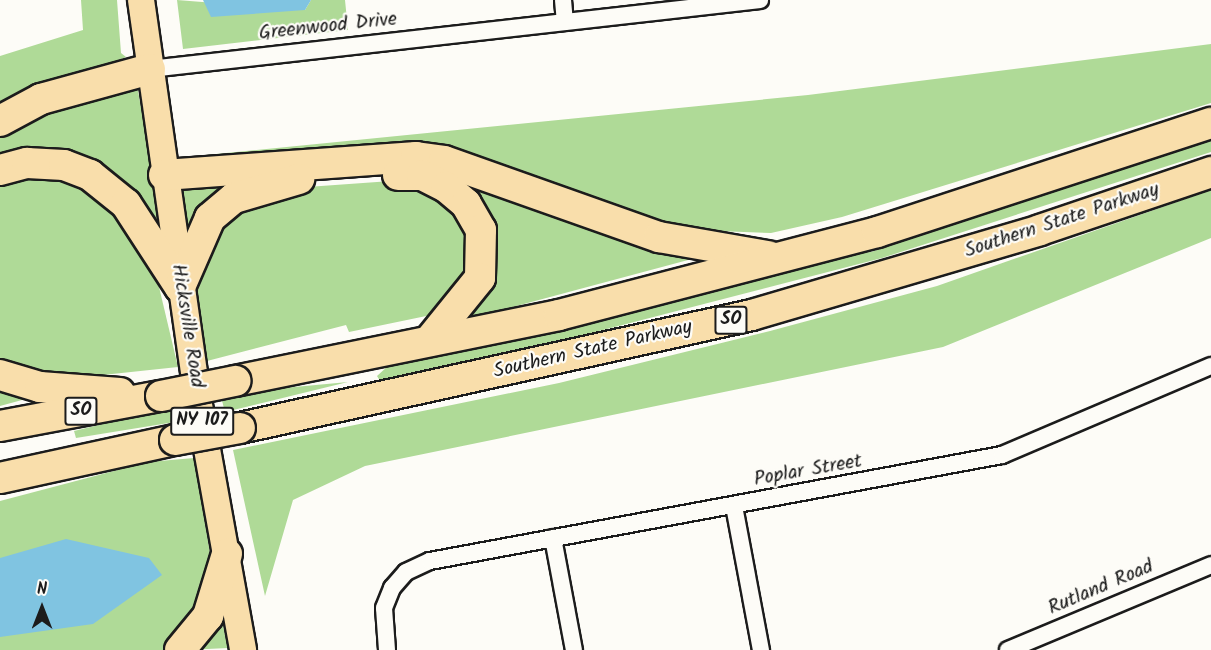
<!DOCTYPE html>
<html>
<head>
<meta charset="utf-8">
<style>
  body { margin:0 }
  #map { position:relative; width:1211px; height:650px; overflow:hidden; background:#fdfcf7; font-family:Kalam,sans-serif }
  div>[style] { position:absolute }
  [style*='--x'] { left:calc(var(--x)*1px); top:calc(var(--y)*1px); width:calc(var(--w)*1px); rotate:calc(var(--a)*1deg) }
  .green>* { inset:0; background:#afda97 }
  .water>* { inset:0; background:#80c4e1 }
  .roads { filter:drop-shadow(2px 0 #1c1c1c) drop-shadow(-2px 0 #1c1c1c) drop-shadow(0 2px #1c1c1c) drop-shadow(0 -2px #1c1c1c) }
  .street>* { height:16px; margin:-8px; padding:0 8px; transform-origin:8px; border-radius:8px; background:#fdfcf7 }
  .primary>* { height:26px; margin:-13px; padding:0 13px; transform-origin:13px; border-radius:13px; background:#f9deab }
  .highway>* { height:30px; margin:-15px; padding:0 15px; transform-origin:15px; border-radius:15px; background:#f9deab }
  .bridges { filter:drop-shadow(2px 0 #1c1c1c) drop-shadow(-2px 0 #1c1c1c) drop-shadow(0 2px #1c1c1c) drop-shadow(0 -2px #1c1c1c) }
  .highway-bridge>* { height:30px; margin:-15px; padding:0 15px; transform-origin:15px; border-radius:15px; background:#f9deab }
  span { translate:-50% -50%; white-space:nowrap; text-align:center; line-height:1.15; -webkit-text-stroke:4.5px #fdfcf7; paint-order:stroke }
  .shield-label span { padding:2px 4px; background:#fdfcf7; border:2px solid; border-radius:4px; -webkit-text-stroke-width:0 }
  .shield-label { font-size:18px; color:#1c1c1c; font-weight:700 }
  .street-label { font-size:20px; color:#1c1c1c }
  .north { position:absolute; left:12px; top:578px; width:60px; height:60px; -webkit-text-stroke:4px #fdfcf7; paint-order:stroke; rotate:0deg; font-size:16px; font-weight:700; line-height:24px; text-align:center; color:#1c1c1c }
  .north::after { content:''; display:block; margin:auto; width:21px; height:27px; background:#1c1c1c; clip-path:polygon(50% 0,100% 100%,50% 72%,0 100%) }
</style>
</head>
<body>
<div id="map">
  <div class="green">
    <div style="clip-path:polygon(81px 0,117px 0,121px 53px,126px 57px,0 111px,0 56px,83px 30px)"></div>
    <div style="clip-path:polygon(177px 0,305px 10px,311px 0,345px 0,348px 30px,183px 49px)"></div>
    <div style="clip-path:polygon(1211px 44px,1211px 103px,842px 217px,771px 233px,664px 229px,454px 154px,199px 164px,196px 156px,808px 95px)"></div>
    <div style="clip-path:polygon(137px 85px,166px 249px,112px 178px,0 163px,0 128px,9px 121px)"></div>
    <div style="clip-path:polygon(1211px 136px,1211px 152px,882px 258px,479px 362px,380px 381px,377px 376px,388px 366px,843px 254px,871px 252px)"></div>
    <div style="clip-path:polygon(418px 163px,703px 256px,464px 320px,492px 249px)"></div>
    <div style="clip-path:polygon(60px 170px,104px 189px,155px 270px,178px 367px,65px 379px,0 363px,0 178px)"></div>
    <div style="clip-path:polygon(269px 174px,190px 235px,186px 233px,179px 184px)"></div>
    <div style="clip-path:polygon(405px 180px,423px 181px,474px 233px,462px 295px,431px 315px,349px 332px,346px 325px,207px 361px,192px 284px,220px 217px,279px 189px)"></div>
    <div style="clip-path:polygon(1211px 190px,1211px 238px,943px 347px,365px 466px,293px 500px,265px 596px,233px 450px,559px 383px,770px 331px,937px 286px)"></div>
    <div style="clip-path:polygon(0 381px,33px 397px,0 406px)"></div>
    <div style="clip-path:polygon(348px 382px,225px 412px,221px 397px,273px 389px)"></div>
    <div style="clip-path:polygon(177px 406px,181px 421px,76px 438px,74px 431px)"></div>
    <div style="clip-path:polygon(194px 458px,213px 570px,209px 599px,178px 643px,164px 650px,0 650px,0 501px,148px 462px)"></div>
    <div style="clip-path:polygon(219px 608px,228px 648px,186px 650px)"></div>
  </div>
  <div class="water">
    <div style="clip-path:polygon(203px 0,311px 0,305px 10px,211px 17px)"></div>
    <div style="clip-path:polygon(66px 539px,149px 558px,162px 575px,93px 624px,0 637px,0 558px)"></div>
  </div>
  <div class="roads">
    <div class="street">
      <div style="--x:563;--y:0;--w:22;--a:85"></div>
      <div style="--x:150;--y:69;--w:614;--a:-6.45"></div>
      <div style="--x:734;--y:506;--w:147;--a:79.4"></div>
      <div style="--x:553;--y:538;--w:114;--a:79.4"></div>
      <div style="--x:387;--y:650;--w:42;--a:-94.1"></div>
      <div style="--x:384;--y:608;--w:22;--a:-68"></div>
      <div style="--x:392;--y:588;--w:21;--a:-49"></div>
      <div style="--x:406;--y:572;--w:26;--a:-25"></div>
      <div style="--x:430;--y:561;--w:582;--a:-10.5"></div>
      <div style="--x:1002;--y:455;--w:227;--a:-23.1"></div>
      <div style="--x:1008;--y:650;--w:220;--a:-22.7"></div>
    </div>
    <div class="primary">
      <div style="--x:141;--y:0;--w:392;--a:81.9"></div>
      <div style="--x:196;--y:388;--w:266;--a:79.8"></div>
    </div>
    <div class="highway">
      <div style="--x:0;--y:121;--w:47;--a:-28.2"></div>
      <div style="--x:41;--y:99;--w:113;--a:-15.4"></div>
      <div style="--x:0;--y:170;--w:28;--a:-15"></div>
      <div style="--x:27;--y:163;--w:37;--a:3"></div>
      <div style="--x:64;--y:165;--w:28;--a:21"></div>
      <div style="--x:90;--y:175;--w:46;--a:38.9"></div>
      <div style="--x:126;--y:204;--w:99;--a:57"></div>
      <div style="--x:164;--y:175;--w:253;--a:-4.1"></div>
      <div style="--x:416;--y:157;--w:28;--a:8"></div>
      <div style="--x:444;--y:161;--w:228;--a:19.5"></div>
      <div style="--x:659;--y:237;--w:111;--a:9.9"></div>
      <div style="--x:398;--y:175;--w:24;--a:0"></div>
      <div style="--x:422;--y:175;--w:27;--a:27"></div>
      <div style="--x:446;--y:187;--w:26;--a:40"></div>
      <div style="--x:466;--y:204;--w:30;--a:60"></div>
      <div style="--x:481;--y:230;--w:48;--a:91.2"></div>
      <div style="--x:480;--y:278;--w:81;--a:129"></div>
      <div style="--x:180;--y:287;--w:75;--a:-66.5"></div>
      <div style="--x:210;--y:218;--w:31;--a:-40"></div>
      <div style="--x:234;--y:198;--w:68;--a:-16.3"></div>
      <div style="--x:0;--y:375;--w:42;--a:16.7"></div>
      <div style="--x:40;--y:387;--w:80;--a:4.3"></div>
      <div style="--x:235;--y:381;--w:331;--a:-11.5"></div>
      <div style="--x:559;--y:315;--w:329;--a:-14.6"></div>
      <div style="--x:877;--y:232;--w:351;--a:-18.1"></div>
      <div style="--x:0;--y:426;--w:164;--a:-10.6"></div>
      <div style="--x:240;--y:428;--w:524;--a:-12.45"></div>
      <div style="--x:752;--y:315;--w:300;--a:-16.4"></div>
      <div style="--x:1040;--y:230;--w:181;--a:-18.7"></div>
      <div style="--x:0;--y:478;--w:179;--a:-12.3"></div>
      <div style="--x:180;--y:650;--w:44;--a:-50.5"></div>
      <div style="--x:208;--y:616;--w:65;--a:-73"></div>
    </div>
  </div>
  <div class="bridges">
    <div class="highway-bridge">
      <div style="--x:161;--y:396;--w:76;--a:-11.5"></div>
      <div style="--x:175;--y:440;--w:66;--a:-10.5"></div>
    </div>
  </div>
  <div class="shield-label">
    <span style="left:731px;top:320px">SO</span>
    <span style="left:81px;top:411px">SO</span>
    <span style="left:202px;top:421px">NY 107</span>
  </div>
  <div class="street-label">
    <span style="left:328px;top:27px;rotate:-6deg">Greenwood Drive</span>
    <span style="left:1062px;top:221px;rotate:-18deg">Southern State Parkway</span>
    <span style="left:187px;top:326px;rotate:81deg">Hicksville Road</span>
    <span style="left:593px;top:350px;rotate:-13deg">Southern State Parkway</span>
    <span style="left:808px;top:471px;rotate:-10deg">Poplar Street</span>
    <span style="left:1101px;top:588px;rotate:-23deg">Rutland Road</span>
  </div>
  <div class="north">N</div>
</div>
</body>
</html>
